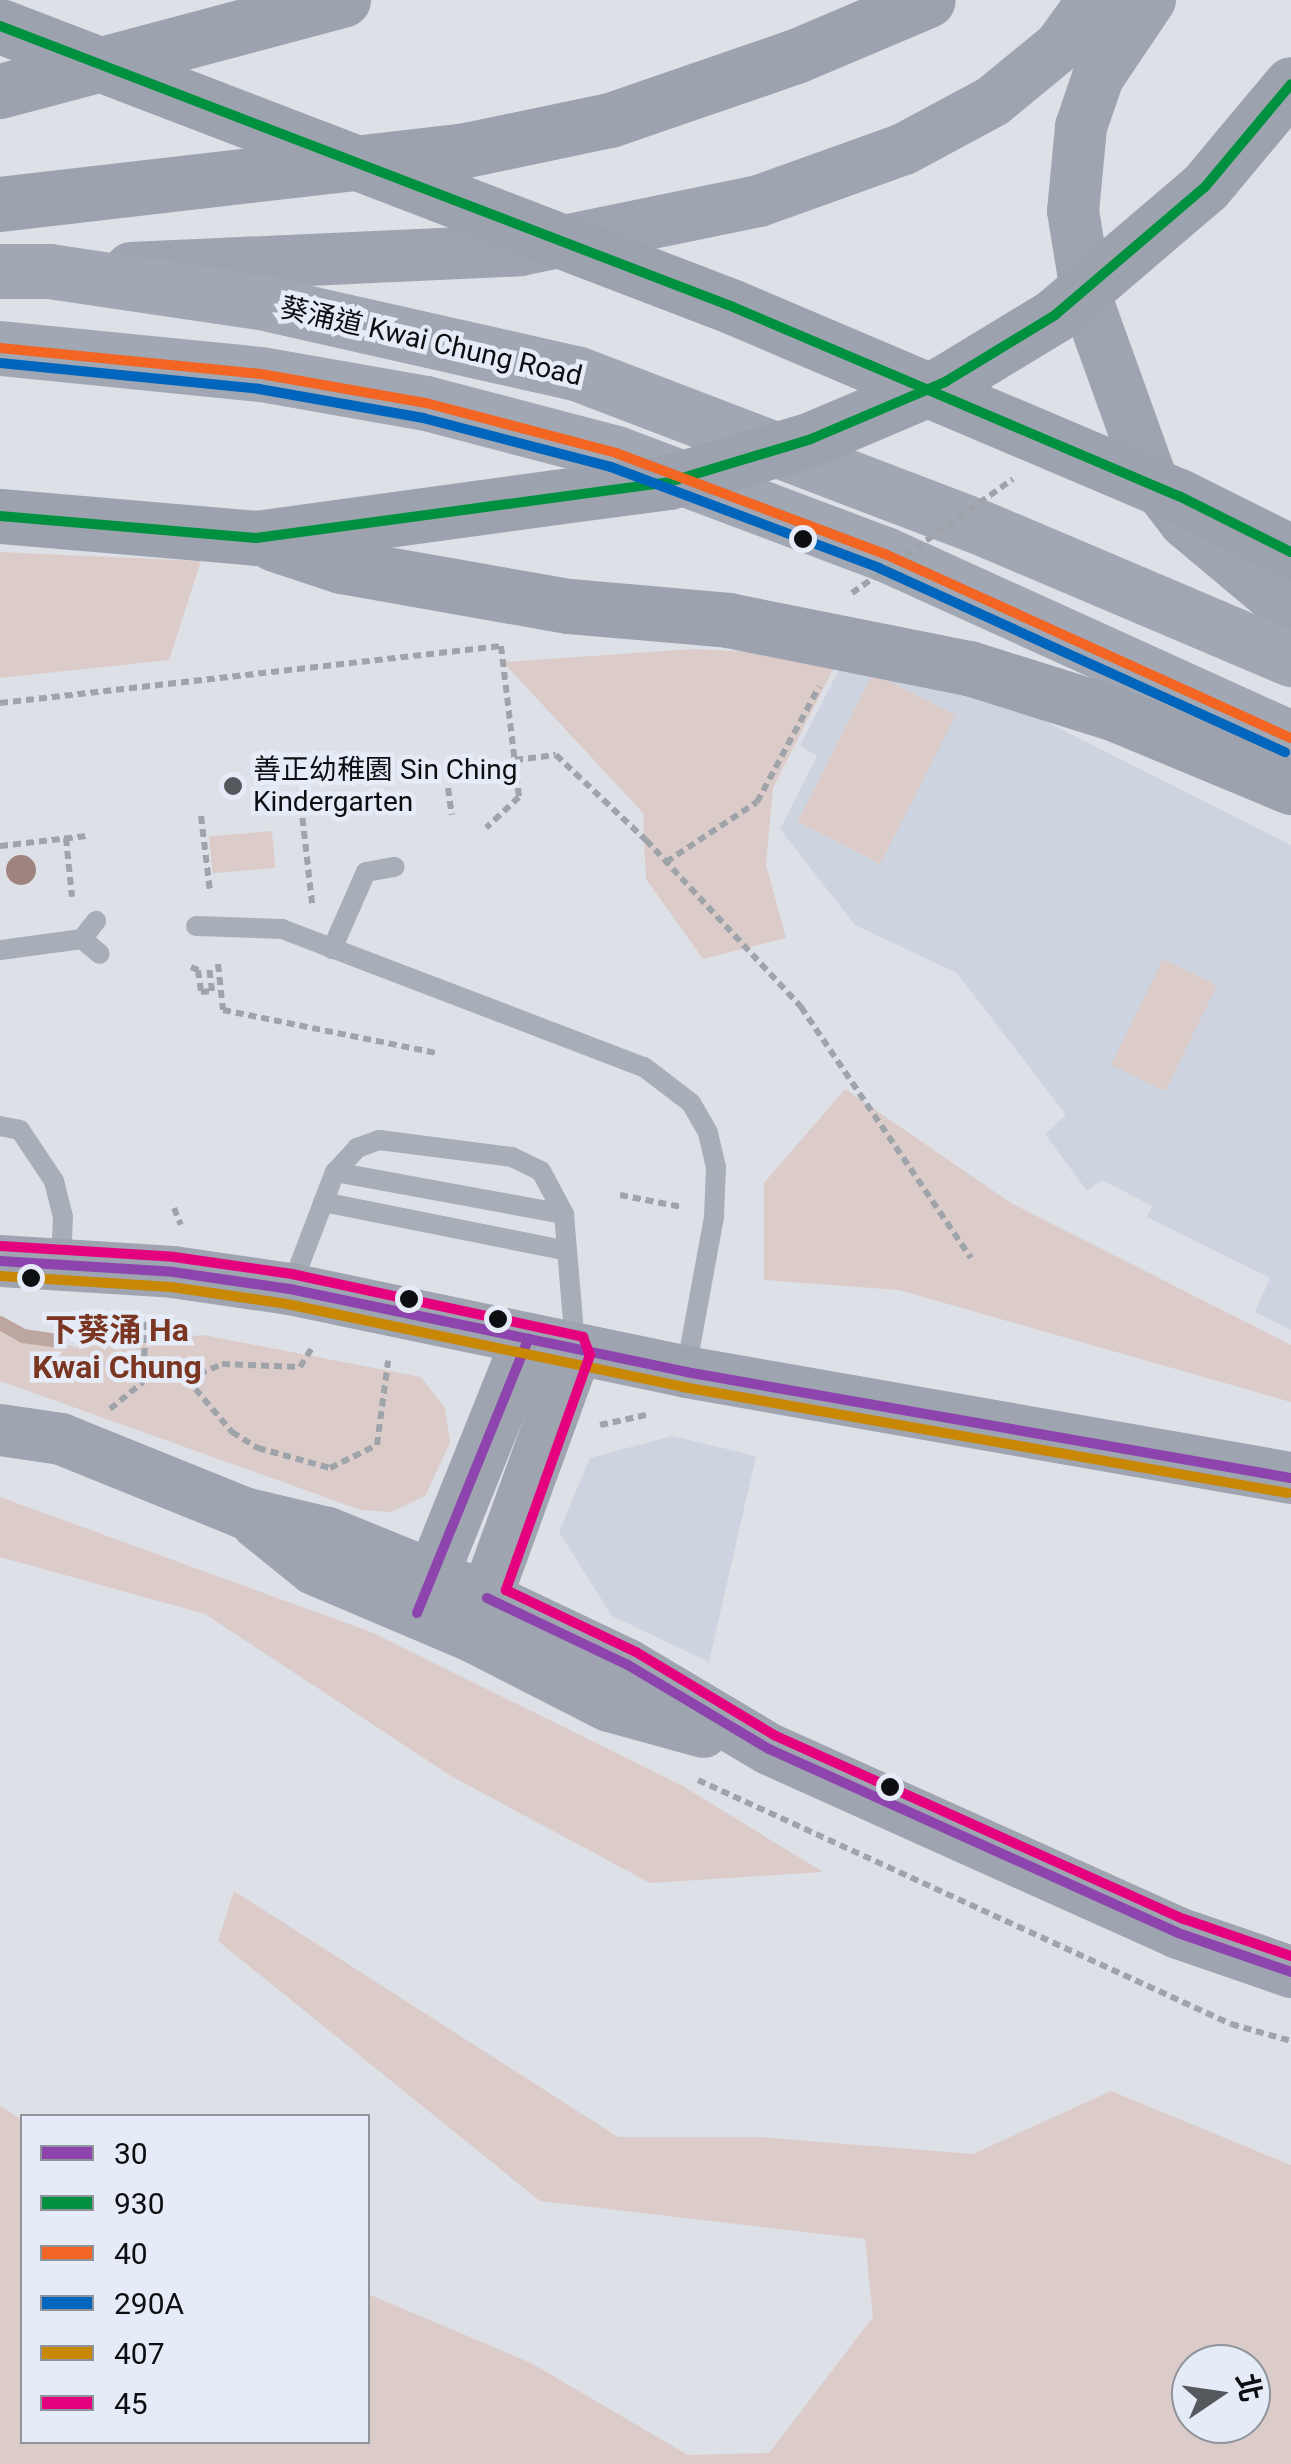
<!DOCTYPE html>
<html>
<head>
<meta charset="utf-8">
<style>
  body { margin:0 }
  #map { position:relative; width:1291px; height:2464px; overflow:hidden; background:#dde0e6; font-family:Roboto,"Noto Sans TC",sans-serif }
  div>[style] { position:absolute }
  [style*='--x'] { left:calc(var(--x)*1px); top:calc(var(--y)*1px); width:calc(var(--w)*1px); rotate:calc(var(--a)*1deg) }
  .built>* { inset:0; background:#cdd4df }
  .green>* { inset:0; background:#dcccc9; transform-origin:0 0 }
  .stream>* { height:14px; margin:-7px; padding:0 7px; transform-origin:7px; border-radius:7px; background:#bea6a0 }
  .path>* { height:6px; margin-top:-3px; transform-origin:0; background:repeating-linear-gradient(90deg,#9fa3aa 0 8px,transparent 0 13px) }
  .lane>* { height:20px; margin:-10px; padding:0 10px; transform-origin:10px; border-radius:10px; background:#a8aeb8 }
  .secondary>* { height:52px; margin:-26px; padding:0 26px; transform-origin:26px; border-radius:26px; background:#9ea4b0 }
  .primary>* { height:55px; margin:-27.5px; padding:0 27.5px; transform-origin:27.5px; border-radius:27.5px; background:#a1a8b3 }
  .highway>* { height:55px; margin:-27.5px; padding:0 27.5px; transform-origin:27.5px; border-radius:27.5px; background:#9ca3af }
  .path-bridge>* { height:6px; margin-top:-3px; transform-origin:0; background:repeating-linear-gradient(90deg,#9fa3aa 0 8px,transparent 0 13px) }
  .highway-bridge>* { height:55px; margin:-27.5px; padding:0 27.5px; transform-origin:27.5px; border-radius:27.5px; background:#9ca3af }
  .bus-1>* { height:10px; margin:-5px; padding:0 5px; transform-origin:5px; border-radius:5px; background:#8e44ad }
  .bus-2>* { height:10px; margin:-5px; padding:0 5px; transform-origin:5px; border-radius:5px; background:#009140 }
  .bus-3>* { height:10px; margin:-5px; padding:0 5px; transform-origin:5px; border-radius:5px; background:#f26522 }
  .bus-4>* { height:10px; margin:-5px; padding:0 5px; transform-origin:5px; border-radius:5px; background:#0065bd }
  .bus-5>* { height:10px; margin:-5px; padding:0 5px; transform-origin:5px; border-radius:5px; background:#c88803 }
  .bus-6>* { height:10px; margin:-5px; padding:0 5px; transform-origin:5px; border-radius:5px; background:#e5007d }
  .trees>* { width:30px; height:30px; margin:-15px; border-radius:50%; background:#9e837e }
  .dots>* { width:28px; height:28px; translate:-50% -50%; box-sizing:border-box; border:5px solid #e6ecf7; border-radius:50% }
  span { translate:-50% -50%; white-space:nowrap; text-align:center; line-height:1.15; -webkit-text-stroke:9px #e6ecf7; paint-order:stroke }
  .street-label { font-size:28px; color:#0c0e11 }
  .poi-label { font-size:28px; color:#0c0e11 }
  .left { translate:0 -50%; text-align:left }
  .quarter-label { font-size:32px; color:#7a3622; font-weight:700 }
  .legend { position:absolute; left:20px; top:2114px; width:350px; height:330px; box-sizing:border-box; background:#e6ecf7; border:2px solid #8f939b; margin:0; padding:12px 18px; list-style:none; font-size:30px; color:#0c0e11 }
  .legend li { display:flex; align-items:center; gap:20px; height:50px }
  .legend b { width:50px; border:2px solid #8f939b }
  .north { position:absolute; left:1171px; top:2344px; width:100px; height:100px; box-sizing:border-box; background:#e6ecf7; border:2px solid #8f939b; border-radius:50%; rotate:77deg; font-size:28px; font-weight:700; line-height:40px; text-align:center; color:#0c0e11 }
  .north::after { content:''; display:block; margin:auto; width:35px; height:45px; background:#55585c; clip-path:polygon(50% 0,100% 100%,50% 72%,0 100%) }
</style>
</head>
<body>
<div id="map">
  <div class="built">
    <div style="clip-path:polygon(860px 628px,1291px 845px,1291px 1330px,1255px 1312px,1270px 1278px,1147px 1217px,1152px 1206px,1102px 1180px,1087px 1191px,1045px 1134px,1066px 1115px,957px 973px,855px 925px,780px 829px,817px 756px,800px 746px)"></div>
    <div style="clip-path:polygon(672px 1436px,756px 1456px,709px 1662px,612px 1616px,559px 1532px,590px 1458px)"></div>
  </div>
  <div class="green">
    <div style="clip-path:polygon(0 552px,201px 561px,169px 660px,0 678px)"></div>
    <div style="clip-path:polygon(694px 649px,840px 656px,773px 788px,766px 865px,786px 938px,703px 959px,646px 879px,643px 813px,503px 662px)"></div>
    <div style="left:873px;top:673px;width:93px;height:167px;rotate:27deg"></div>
    <div style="left:272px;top:831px;width:37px;height:63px;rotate:85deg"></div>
    <div style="left:1163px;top:959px;width:60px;height:118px;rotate:26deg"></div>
    <div style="clip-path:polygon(845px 1089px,1011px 1203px,1291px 1345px,1291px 1402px,899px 1290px,764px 1280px,764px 1183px)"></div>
    <div style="clip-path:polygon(0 1328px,75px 1347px,203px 1335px,421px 1377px,445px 1408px,450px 1443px,425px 1496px,391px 1512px,361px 1510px,0 1381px)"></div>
    <div style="clip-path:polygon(0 1497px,371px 1632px,681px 1785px,823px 1872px,650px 1883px,451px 1776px,205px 1614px,0 1557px)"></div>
    <div style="clip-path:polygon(evenodd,234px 1891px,618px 2137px,760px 2137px,973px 2154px,1111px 2091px,1291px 2165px,1291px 2464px,0 2464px,0 2106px,22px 2120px,22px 2442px,368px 2442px,368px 2294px,531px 2363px,688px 2455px,769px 2453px,873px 2317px,865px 2239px,540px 2201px,218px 1941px,234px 1891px,1191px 2364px,1251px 2364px,1251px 2424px,1191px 2424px,1191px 2364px)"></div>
  </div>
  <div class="stream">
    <div style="--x:0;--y:1323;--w:26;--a:29"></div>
    <div style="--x:23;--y:1336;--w:37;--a:8"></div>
  </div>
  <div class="path">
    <div style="--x:0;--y:703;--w:504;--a:-6.49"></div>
    <div style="--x:501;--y:646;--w:152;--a:83.2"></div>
    <div style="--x:519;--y:797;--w:45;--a:136.8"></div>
    <div style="--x:515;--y:760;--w:41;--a:-7"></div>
    <div style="--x:556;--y:755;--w:124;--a:43.4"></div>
    <div style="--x:646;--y:840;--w:228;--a:47.1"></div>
    <div style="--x:801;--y:1007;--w:303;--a:55.9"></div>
    <div style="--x:448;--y:788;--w:27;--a:82"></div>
    <div style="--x:301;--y:805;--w:99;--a:83.6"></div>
    <div style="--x:201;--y:816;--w:77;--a:83.2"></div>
    <div style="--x:66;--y:838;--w:59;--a:84.2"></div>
    <div style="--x:0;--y:846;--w:87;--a:-6.6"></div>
    <div style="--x:666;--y:862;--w:109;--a:-33.4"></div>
    <div style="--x:757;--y:802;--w:131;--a:-61.7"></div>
    <div style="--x:218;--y:964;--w:46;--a:83.8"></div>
    <div style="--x:223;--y:1010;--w:217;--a:11.4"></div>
    <div style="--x:191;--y:967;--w:8;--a:23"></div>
    <div style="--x:198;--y:970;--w:22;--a:82"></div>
    <div style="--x:201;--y:992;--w:11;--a:-5"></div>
    <div style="--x:212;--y:991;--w:26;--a:-97"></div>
    <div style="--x:620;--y:1195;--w:63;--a:11"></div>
    <div style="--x:174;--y:1208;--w:18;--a:68"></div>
    <div style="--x:143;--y:1364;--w:46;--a:18.8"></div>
    <div style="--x:187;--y:1379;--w:70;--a:49.7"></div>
    <div style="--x:232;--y:1432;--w:31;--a:32"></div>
    <div style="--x:258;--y:1448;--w:75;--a:15.5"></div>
    <div style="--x:330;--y:1468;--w:52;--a:-26.1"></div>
    <div style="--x:377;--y:1445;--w:85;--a:-82.5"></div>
    <div style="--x:187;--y:1379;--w:38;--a:-23"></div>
    <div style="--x:222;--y:1364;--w:78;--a:2.2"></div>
    <div style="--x:300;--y:1367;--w:22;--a:-58"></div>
    <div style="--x:110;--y:1409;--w:43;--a:-39.3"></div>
    <div style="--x:143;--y:1382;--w:61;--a:-87.2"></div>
    <div style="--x:600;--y:1425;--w:47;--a:-12.3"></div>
    <div style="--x:698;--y:1780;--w:586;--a:24.6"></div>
    <div style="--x:1231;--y:2024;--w:62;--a:15.8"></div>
  </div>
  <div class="lane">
    <div style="--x:196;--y:926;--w:86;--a:2"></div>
    <div style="--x:282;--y:929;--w:387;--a:20.9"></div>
    <div style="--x:644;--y:1067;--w:59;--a:37.5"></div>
    <div style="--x:691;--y:1103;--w:34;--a:60"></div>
    <div style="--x:708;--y:1133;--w:35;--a:77"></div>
    <div style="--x:716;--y:1167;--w:50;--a:92.3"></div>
    <div style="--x:714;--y:1217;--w:156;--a:100.4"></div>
    <div style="--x:82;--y:939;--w:23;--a:-52"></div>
    <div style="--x:332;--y:949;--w:84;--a:-66.2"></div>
    <div style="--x:366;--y:872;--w:29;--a:-10"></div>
    <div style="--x:0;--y:950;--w:83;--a:-7.6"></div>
    <div style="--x:82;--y:939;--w:23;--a:40"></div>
    <div style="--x:0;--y:1126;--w:20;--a:11"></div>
    <div style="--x:20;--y:1130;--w:61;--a:56.3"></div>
    <div style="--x:54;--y:1181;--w:37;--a:76"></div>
    <div style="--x:63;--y:1217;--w:46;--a:92.5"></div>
    <div style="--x:335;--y:1172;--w:233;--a:10.4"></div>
    <div style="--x:323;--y:1202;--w:246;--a:11.3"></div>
    <div style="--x:291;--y:1287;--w:123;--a:-69.1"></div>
    <div style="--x:335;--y:1172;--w:33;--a:-47"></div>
    <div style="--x:357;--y:1148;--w:23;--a:-20"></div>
    <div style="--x:379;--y:1140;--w:134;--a:7.3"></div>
    <div style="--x:512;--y:1157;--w:32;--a:26"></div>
    <div style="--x:541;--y:1171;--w:49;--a:61.9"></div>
    <div style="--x:564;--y:1214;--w:131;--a:85.2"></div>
  </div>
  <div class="secondary">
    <div style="--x:1150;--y:0;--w:93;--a:124"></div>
    <div style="--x:1098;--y:77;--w:53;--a:108.8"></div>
    <div style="--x:1081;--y:127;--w:84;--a:95.4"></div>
    <div style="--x:1073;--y:211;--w:93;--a:80.7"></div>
    <div style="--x:1088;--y:303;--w:186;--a:70.2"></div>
    <div style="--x:1151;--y:478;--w:56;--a:52.3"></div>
    <div style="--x:1185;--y:522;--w:138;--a:40"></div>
    <div style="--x:131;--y:268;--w:389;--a:-2.6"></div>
    <div style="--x:520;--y:250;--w:244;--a:-11.6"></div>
    <div style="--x:759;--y:201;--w:154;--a:-19.7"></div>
    <div style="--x:904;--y:149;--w:101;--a:-28.3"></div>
    <div style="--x:993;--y:101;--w:87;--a:-39.4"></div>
    <div style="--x:1060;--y:46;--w:57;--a:-54.3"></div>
    <div style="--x:0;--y:1261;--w:173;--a:3.6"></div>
    <div style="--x:173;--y:1272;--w:118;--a:8.3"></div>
    <div style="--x:290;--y:1289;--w:405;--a:11.8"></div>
    <div style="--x:686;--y:1372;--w:614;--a:9.94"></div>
    <div style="--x:0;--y:1430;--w:62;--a:8.4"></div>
    <div style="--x:61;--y:1439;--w:197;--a:22"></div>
    <div style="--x:244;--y:1513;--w:86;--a:13.4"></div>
    <div style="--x:328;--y:1533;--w:172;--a:22.2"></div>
    <div style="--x:487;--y:1598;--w:156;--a:25.4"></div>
    <div style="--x:628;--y:1665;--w:164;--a:30.8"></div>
    <div style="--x:769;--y:1749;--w:448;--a:24.2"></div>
    <div style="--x:1178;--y:1933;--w:120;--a:19"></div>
    <div style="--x:257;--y:1523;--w:73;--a:38.9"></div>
    <div style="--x:314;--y:1569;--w:172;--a:23"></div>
    <div style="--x:472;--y:1636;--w:154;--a:27.1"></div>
    <div style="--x:609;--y:1706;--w:98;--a:15.3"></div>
    <div style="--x:420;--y:1607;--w:289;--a:-68.1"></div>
    <div style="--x:474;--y:1631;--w:299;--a:-70"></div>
  </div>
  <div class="primary">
    <div style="--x:0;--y:271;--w:49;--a:0"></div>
    <div style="--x:49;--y:271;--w:213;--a:8.4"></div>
    <div style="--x:260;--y:302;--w:324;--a:12.7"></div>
    <div style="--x:576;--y:373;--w:435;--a:20.9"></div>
    <div style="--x:982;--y:528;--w:336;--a:23"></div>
    <div style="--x:0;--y:348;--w:262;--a:5.7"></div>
    <div style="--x:261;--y:374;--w:168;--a:10"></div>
    <div style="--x:426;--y:403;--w:196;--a:14.7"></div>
    <div style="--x:616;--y:453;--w:287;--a:20.6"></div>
    <div style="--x:885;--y:554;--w:446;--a:24.4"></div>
  </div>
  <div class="highway">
    <div style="--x:0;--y:91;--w:355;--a:-14.9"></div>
    <div style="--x:0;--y:204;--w:469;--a:-6.6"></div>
    <div style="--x:466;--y:150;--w:147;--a:-11.8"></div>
    <div style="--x:610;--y:120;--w:197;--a:-19"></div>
    <div style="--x:796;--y:56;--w:143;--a:-23"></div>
    <div style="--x:0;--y:516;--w:257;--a:4.9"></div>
    <div style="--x:256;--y:538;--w:302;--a:-7.8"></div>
    <div style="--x:274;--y:544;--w:71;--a:18.2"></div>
    <div style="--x:341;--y:566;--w:231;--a:10"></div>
  </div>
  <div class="path-bridge">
    <div style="--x:852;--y:593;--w:197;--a:-35.3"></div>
  </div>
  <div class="highway-bridge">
    <div style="--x:0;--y:26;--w:785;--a:20.97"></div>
    <div style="--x:733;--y:307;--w:484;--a:23"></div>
    <div style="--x:1179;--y:496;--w:125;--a:26.6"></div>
    <div style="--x:555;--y:497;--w:115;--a:-7.5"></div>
    <div style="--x:669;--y:482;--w:148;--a:-16.8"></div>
    <div style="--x:811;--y:439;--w:146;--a:-23"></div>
    <div style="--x:945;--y:382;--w:129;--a:-31.3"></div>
    <div style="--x:1055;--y:315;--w:197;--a:-40.5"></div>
    <div style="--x:1205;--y:187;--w:134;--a:-50.1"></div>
    <div style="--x:569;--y:606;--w:160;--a:5"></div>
    <div style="--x:728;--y:620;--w:246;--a:11.3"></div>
    <div style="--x:969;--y:668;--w:151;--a:17.4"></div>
    <div style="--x:1113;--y:713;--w:193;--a:22.6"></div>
  </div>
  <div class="bus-1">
    <div style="--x:0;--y:1261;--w:173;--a:3.6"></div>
    <div style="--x:173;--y:1272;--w:118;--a:8.3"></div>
    <div style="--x:290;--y:1289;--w:405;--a:11.8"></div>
    <div style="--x:686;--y:1372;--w:614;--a:9.94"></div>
    <div style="--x:487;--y:1598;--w:156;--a:25.4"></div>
    <div style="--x:628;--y:1665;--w:164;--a:30.8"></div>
    <div style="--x:769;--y:1749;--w:448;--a:24.2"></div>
    <div style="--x:1178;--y:1933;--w:120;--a:19"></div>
    <div style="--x:417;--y:1613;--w:296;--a:-67.9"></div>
  </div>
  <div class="bus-2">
    <div style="--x:0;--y:26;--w:785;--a:20.97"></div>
    <div style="--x:733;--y:307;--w:484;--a:23"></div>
    <div style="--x:1179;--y:496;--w:125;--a:26.6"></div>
    <div style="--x:0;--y:516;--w:257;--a:4.9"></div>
    <div style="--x:256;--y:538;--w:417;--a:-7.7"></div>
    <div style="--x:669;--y:482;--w:148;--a:-16.8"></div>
    <div style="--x:811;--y:439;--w:146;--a:-23"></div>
    <div style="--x:945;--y:382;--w:129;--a:-31.3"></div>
    <div style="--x:1055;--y:315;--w:197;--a:-40.5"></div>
    <div style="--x:1205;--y:187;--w:134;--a:-50.1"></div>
  </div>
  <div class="bus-3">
    <div style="--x:0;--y:348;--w:262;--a:5.7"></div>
    <div style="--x:261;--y:374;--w:168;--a:10"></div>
    <div style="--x:426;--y:403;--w:196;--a:14.7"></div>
    <div style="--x:616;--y:453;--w:287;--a:20.6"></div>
    <div style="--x:885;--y:554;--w:446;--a:24.4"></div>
  </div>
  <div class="bus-4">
    <div style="--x:0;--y:363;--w:260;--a:5.7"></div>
    <div style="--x:259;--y:389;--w:167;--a:10"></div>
    <div style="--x:423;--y:418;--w:194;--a:14.6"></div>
    <div style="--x:611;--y:467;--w:286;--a:20.6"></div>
    <div style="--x:879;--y:568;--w:446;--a:24.4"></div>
  </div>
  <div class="bus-5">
    <div style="--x:0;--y:1276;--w:171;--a:3.7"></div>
    <div style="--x:171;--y:1287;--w:117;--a:8.3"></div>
    <div style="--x:287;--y:1304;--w:405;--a:11.8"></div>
    <div style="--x:683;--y:1387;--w:614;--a:9.94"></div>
  </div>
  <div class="bus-6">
    <div style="--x:1;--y:1246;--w:173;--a:3.6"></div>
    <div style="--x:174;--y:1257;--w:119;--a:8.2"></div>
    <div style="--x:292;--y:1274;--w:298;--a:12.2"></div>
    <div style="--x:583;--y:1337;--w:19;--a:69"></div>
    <div style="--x:590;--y:1355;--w:250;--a:109.7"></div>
    <div style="--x:506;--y:1590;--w:144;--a:25.5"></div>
    <div style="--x:636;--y:1652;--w:163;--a:31"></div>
    <div style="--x:776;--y:1736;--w:447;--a:24.2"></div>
    <div style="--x:1184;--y:1919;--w:113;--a:19.1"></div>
  </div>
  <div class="trees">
    <div style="left:21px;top:870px"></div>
  </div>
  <div class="dots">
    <div style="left:803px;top:539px;background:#0c0e11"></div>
    <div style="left:233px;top:786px;background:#55585c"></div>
    <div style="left:31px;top:1278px;background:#0c0e11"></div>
    <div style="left:409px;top:1299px;background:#0c0e11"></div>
    <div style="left:498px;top:1319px;background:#0c0e11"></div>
    <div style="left:890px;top:1787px;background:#0c0e11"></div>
  </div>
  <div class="street-label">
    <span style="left:431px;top:342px;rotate:13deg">葵涌道 Kwai Chung Road</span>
  </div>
  <div class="poi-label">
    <span class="left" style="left:253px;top:786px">善正幼稚園 Sin Ching<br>Kindergarten</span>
  </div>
  <div class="quarter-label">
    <span style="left:117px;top:1349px">下葵涌 Ha<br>Kwai Chung</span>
  </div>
  <ul class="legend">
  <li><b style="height:12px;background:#8e44ad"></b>30</li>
  <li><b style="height:12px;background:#009140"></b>930</li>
  <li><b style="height:12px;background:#f26522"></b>40</li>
  <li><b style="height:12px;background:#0065bd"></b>290A</li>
  <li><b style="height:12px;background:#c88803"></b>407</li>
  <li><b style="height:12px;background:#e5007d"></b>45</li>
  </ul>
  <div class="north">北</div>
</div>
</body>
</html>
